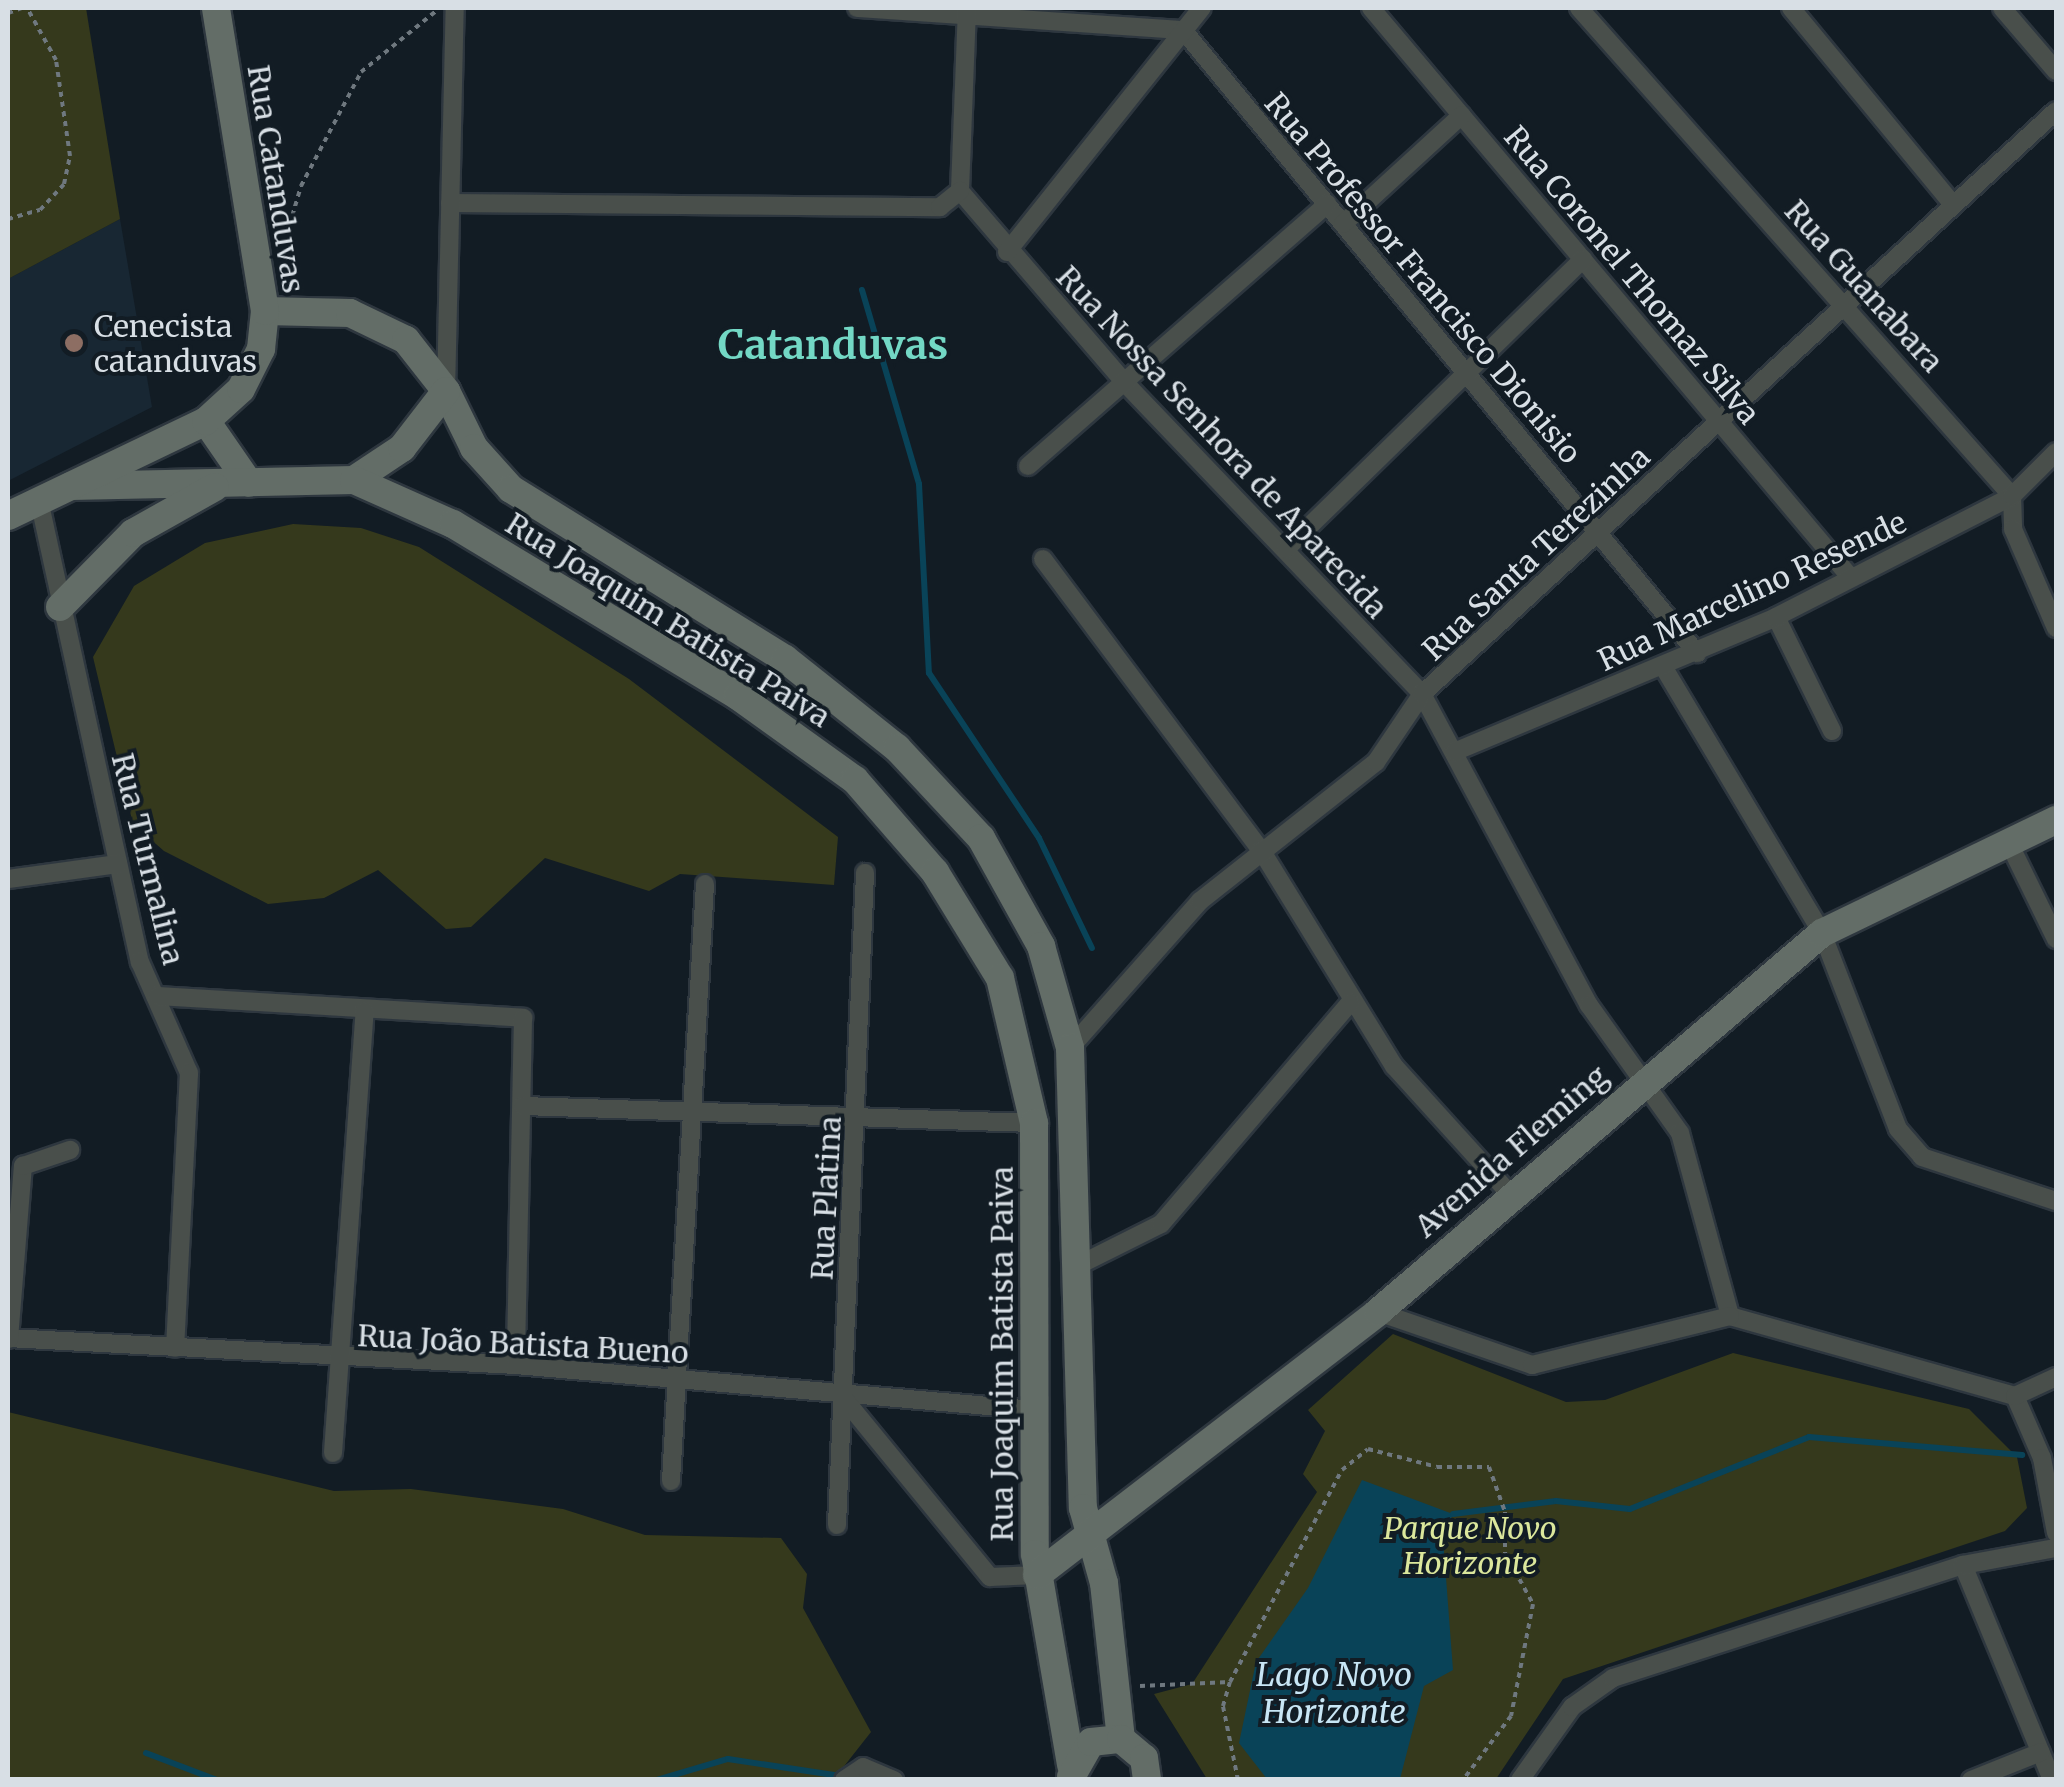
<!DOCTYPE html>
<html>
<head>
<meta charset="utf-8">
<style>
  body { margin:0 }
  #map { position:relative; width:2064px; height:1787px; overflow:hidden; background:#121c24; font-family:Merriweather,serif }
  div>[style] { position:absolute }
  [style*='--x'] { left:calc(var(--x)*1px); top:calc(var(--y)*1px); width:calc(var(--w)*1px); rotate:calc(var(--a)*1deg) }
  .built>* { inset:0; background:#182733 }
  .green>* { inset:0; background:#35391c }
  .water>* { inset:0; background:#094358 }
  .stream>* { height:6px; margin:-3px; padding:0 3px; transform-origin:3px; border-radius:3px; background:#094358 }
  .path>* { height:4px; margin-top:-2px; transform-origin:0; background:repeating-linear-gradient(90deg,#6f787f 0 5px,transparent 0 10px) }
  .roads { filter:drop-shadow(2px 0 #2e373f) drop-shadow(-2px 0 #2e373f) drop-shadow(0 2px #2e373f) drop-shadow(0 -2px #2e373f) }
  .street>* { height:18px; margin:-9px; padding:0 9px; transform-origin:9px; border-radius:9px; background:#494f4b }
  .secondary>* { height:28px; margin:-14px; padding:0 14px; transform-origin:14px; border-radius:14px; background:#636d67 }
  .dots>* { width:28px; height:28px; translate:-50% -50%; box-sizing:border-box; border:5px solid #121c24; border-radius:50% }
  span { translate:-50% -50%; white-space:nowrap; text-align:center; line-height:1.15; -webkit-text-stroke:8px #121c24; paint-order:stroke }
  .street-label { font-size:30px; color:#d8dfe5 }
  .poi-label { font-size:30px; color:#d8dfe5 }
  .left { translate:0 -50%; text-align:left }
  .park-label { font-size:30px; color:#dce79c; font-style:italic }
  .water-label { font-size:32px; color:#c8e6f5; font-style:italic }
  .district-label { font-size:40px; color:#73d8c5; font-weight:700 }
  .frame { position:absolute; inset:0; border:10px solid #d8dfe5; pointer-events:none }
</style>
</head>
<body>
<div id="map">
  <div class="built">
    <div style="clip-path:polygon(120px 219px,152px 407px,8px 481px,8px 279px)"></div>
  </div>
  <div class="green">
    <div style="clip-path:polygon(8px 8px,86px 8px,120px 219px,8px 279px)"></div>
    <div style="clip-path:polygon(293px 524px,361px 528px,419px 547px,629px 679px,838px 837px,834px 885px,680px 874px,649px 891px,545px 858px,471px 927px,446px 929px,378px 870px,324px 898px,268px 904px,164px 851px,133px 824px,93px 657px,134px 586px,205px 543px)"></div>
    <div style="clip-path:polygon(1393px 1334px,1566px 1402px,1605px 1400px,1733px 1353px,1969px 1409px,2017px 1457px,2027px 1508px,2005px 1531px,1563px 1679px,1496px 1779px,1207px 1779px,1154px 1694px,1192px 1684px,1317px 1492px,1303px 1474px,1325px 1431px,1308px 1410px)"></div>
    <div style="clip-path:polygon(8px 1412px,334px 1491px,411px 1489px,563px 1509px,645px 1535px,781px 1538px,807px 1574px,803px 1608px,871px 1732px,834px 1779px,8px 1779px)"></div>
  </div>
  <div class="water">
    <div style="clip-path:polygon(1362px 1480px,1453px 1514px,1443px 1538px,1453px 1670px,1424px 1686px,1400px 1779px,1267px 1779px,1239px 1743px,1256px 1662px,1308px 1588px)"></div>
  </div>
  <div class="stream">
    <div style="--x:862;--y:290;--w:202;--a:73.6"></div>
    <div style="--x:919;--y:484;--w:189;--a:87"></div>
    <div style="--x:929;--y:673;--w:198;--a:56.3"></div>
    <div style="--x:1039;--y:838;--w:122;--a:64.3"></div>
    <div style="--x:1453;--y:1514;--w:104;--a:-7.2"></div>
    <div style="--x:1556;--y:1501;--w:74;--a:6.2"></div>
    <div style="--x:1630;--y:1509;--w:193;--a:-21.9"></div>
    <div style="--x:1809;--y:1437;--w:214;--a:4.8"></div>
    <div style="--x:146;--y:1753;--w:76;--a:20.8"></div>
    <div style="--x:657;--y:1780;--w:74;--a:-16.5"></div>
    <div style="--x:728;--y:1759;--w:114;--a:8.6"></div>
  </div>
  <div class="path">
    <div style="--x:8;--y:13;--w:15;--a:-20"></div>
    <div style="--x:8;--y:219;--w:33;--a:-16"></div>
    <div style="--x:40;--y:210;--w:35;--a:-47"></div>
    <div style="--x:64;--y:184;--w:29;--a:-78"></div>
    <div style="--x:70;--y:156;--w:97;--a:-98.3"></div>
    <div style="--x:56;--y:60;--w:60;--a:-119.1"></div>
    <div style="--x:281;--y:254;--w:71;--a:-73.6"></div>
    <div style="--x:301;--y:186;--w:129;--a:-62.2"></div>
    <div style="--x:361;--y:72;--w:97;--a:-39.1"></div>
    <div style="--x:1140;--y:1686;--w:90;--a:-2.5"></div>
    <div style="--x:1238;--y:1780;--w:76;--a:-101.5"></div>
    <div style="--x:1223;--y:1706;--w:25;--a:-74"></div>
    <div style="--x:1230;--y:1682;--w:240;--a:-62.2"></div>
    <div style="--x:1342;--y:1470;--w:33;--a:-39"></div>
    <div style="--x:1368;--y:1449;--w:71;--a:14.6"></div>
    <div style="--x:1437;--y:1467;--w:52;--a:0"></div>
    <div style="--x:1489;--y:1467;--w:48;--a:70.4"></div>
    <div style="--x:1505;--y:1512;--w:41;--a:90"></div>
    <div style="--x:1505;--y:1553;--w:58;--a:61.2"></div>
    <div style="--x:1533;--y:1604;--w:114;--a:101.1"></div>
    <div style="--x:1511;--y:1716;--w:80;--a:126.9"></div>
  </div>
  <div class="roads">
    <div class="street">
      <div style="--x:857;--y:8;--w:327;--a:3.9"></div>
      <div style="--x:1183;--y:30;--w:808;--a:50.48"></div>
      <div style="--x:967;--y:8;--w:183;--a:92.2"></div>
      <div style="--x:960;--y:191;--w:253;--a:49.3"></div>
      <div style="--x:1125;--y:383;--w:430;--a:46.3"></div>
      <div style="--x:1422;--y:694;--w:353;--a:61.8"></div>
      <div style="--x:1589;--y:1005;--w:157;--a:54.6"></div>
      <div style="--x:1680;--y:1133;--w:190;--a:74.7"></div>
      <div style="--x:1730;--y:1316;--w:296;--a:15.7"></div>
      <div style="--x:2015;--y:1396;--w:68;--a:66.5"></div>
      <div style="--x:2042;--y:1458;--w:76;--a:79.4"></div>
      <div style="--x:1371;--y:8;--w:745;--a:49.9"></div>
      <div style="--x:1579;--y:8;--w:652;--a:48.42"></div>
      <div style="--x:2012;--y:496;--w:33;--a:88"></div>
      <div style="--x:2013;--y:529;--w:108;--a:66.5"></div>
      <div style="--x:1791;--y:8;--w:253;--a:50.5"></div>
      <div style="--x:2002;--y:8;--w:83;--a:49.4"></div>
      <div style="--x:450;--y:203;--w:490;--a:0.5"></div>
      <div style="--x:940;--y:207;--w:26;--a:-39"></div>
      <div style="--x:1343;--y:224;--w:161;--a:-42.5"></div>
      <div style="--x:1007;--y:252;--w:312;--a:-51.4"></div>
      <div style="--x:446;--y:391;--w:383;--a:-88.7"></div>
      <div style="--x:1028;--y:466;--w:398;--a:-41.2"></div>
      <div style="--x:39;--y:500;--w:473;--a:77.7"></div>
      <div style="--x:140;--y:962;--w:121;--a:66.2"></div>
      <div style="--x:189;--y:1073;--w:275;--a:92.9"></div>
      <div style="--x:1286;--y:549;--w:415;--a:-44.3"></div>
      <div style="--x:1043;--y:559;--w:364;--a:53.2"></div>
      <div style="--x:1261;--y:850;--w:254;--a:58.4"></div>
      <div style="--x:1394;--y:1066;--w:171;--a:47.8"></div>
      <div style="--x:1776;--y:617;--w:127;--a:63.8"></div>
      <div style="--x:1664;--y:668;--w:309;--a:59.2"></div>
      <div style="--x:1822;--y:933;--w:210;--a:68.8"></div>
      <div style="--x:1898;--y:1129;--w:37;--a:49"></div>
      <div style="--x:1922;--y:1157;--w:141;--a:18.2"></div>
      <div style="--x:1454;--y:752;--w:349;--a:-22.7"></div>
      <div style="--x:1776;--y:617;--w:265;--a:-27.1"></div>
      <div style="--x:2012;--y:496;--w:62;--a:-45"></div>
      <div style="--x:2009;--y:843;--w:107;--a:63.9"></div>
      <div style="--x:8;--y:879;--w:111;--a:-7.8"></div>
      <div style="--x:158;--y:996;--w:366;--a:3.4"></div>
      <div style="--x:523;--y:1018;--w:347;--a:91.2"></div>
      <div style="--x:1070;--y:1048;--w:196;--a:-48.5"></div>
      <div style="--x:1200;--y:901;--w:224;--a:-38.3"></div>
      <div style="--x:1376;--y:762;--w:82;--a:-55.9"></div>
      <div style="--x:1422;--y:694;--w:861;--a:-42.6"></div>
      <div style="--x:523;--y:1106;--w:511;--a:1.91"></div>
      <div style="--x:1081;--y:1264;--w:89;--a:-26.6"></div>
      <div style="--x:1161;--y:1224;--w:291;--a:-49.5"></div>
      <div style="--x:1378;--y:1312;--w:163;--a:19"></div>
      <div style="--x:1532;--y:1365;--w:204;--a:-13.9"></div>
      <div style="--x:8;--y:1338;--w:509;--a:3.04"></div>
      <div style="--x:516;--y:1365;--w:520;--a:4.96"></div>
      <div style="--x:9;--y:1339;--w:174;--a:-85.4"></div>
      <div style="--x:23;--y:1166;--w:50;--a:-18.8"></div>
      <div style="--x:2015;--y:1396;--w:45;--a:-24.9"></div>
      <div style="--x:845;--y:1400;--w:229;--a:50.7"></div>
      <div style="--x:990;--y:1577;--w:47;--a:-2.4"></div>
      <div style="--x:333;--y:1453;--w:443;--a:-85.9"></div>
      <div style="--x:671;--y:1481;--w:598;--a:-86.74"></div>
      <div style="--x:837;--y:1525;--w:653;--a:-87.54"></div>
      <div style="--x:1963;--y:1565;--w:233;--a:67.5"></div>
      <div style="--x:844;--y:1780;--w:23;--a:-34"></div>
      <div style="--x:863;--y:1767;--w:34;--a:23"></div>
      <div style="--x:1520;--y:1780;--w:90;--a:-54.5"></div>
      <div style="--x:1572;--y:1707;--w:50;--a:-35.3"></div>
      <div style="--x:1613;--y:1678;--w:368;--a:-17.9"></div>
      <div style="--x:1963;--y:1565;--w:95;--a:-10.4"></div>
      <div style="--x:1971;--y:1780;--w:75;--a:-21.8"></div>
    </div>
    <div class="secondary">
      <div style="--x:265;--y:311;--w:85;--a:1.3"></div>
      <div style="--x:350;--y:313;--w:62;--a:25.7"></div>
      <div style="--x:406;--y:340;--w:65;--a:51.9"></div>
      <div style="--x:446;--y:391;--w:64;--a:63.8"></div>
      <div style="--x:474;--y:448;--w:55;--a:47.9"></div>
      <div style="--x:511;--y:489;--w:322;--a:31.8"></div>
      <div style="--x:785;--y:659;--w:143;--a:38.5"></div>
      <div style="--x:897;--y:748;--w:123;--a:47"></div>
      <div style="--x:981;--y:838;--w:124;--a:60.9"></div>
      <div style="--x:1041;--y:946;--w:106;--a:74.1"></div>
      <div style="--x:1070;--y:1048;--w:460;--a:88.4"></div>
      <div style="--x:1083;--y:1508;--w:78;--a:74.4"></div>
      <div style="--x:1104;--y:1583;--w:157;--a:83.8"></div>
      <div style="--x:206;--y:421;--w:75;--a:55.3"></div>
      <div style="--x:354;--y:480;--w:58;--a:-33.7"></div>
      <div style="--x:402;--y:448;--w:72;--a:-52.3"></div>
      <div style="--x:71;--y:486;--w:283;--a:-1.2"></div>
      <div style="--x:354;--y:480;--w:108;--a:24"></div>
      <div style="--x:453;--y:524;--w:333;--a:31.1"></div>
      <div style="--x:738;--y:696;--w:144;--a:35.7"></div>
      <div style="--x:855;--y:780;--w:122;--a:49"></div>
      <div style="--x:935;--y:872;--w:124;--a:58.5"></div>
      <div style="--x:1000;--y:978;--w:149;--a:76.8"></div>
      <div style="--x:1034;--y:1123;--w:431;--a:89.9"></div>
      <div style="--x:1035;--y:1554;--w:214;--a:80.3"></div>
      <div style="--x:8;--y:516;--w:220;--a:-25.6"></div>
      <div style="--x:206;--y:421;--w:47;--a:-42.4"></div>
      <div style="--x:241;--y:389;--w:45;--a:-63.4"></div>
      <div style="--x:261;--y:349;--w:38;--a:-84"></div>
      <div style="--x:265;--y:311;--w:307;--a:-99.2"></div>
      <div style="--x:60;--y:607;--w:104;--a:-45.4"></div>
      <div style="--x:133;--y:533;--w:94;--a:-29.3"></div>
      <div style="--x:1037;--y:1575;--w:431;--a:-37.6"></div>
      <div style="--x:1378;--y:1312;--w:584;--a:-40.48"></div>
      <div style="--x:1822;--y:933;--w:260;--a:-25.8"></div>
      <div style="--x:1071;--y:1777;--w:40;--a:-60.3"></div>
      <div style="--x:1091;--y:1742;--w:30;--a:-6"></div>
      <div style="--x:1121;--y:1739;--w:30;--a:40"></div>
      <div style="--x:1144;--y:1758;--w:22;--a:82"></div>
    </div>
  </div>
  <div class="dots">
    <div style="left:74px;top:343px;background:#8d6e63"></div>
  </div>
  <div class="street-label">
    <span style="left:276px;top:179px;rotate:81deg">Rua Catanduvas</span>
    <span style="left:1632px;top:275px;rotate:50deg">Rua Coronel Thomaz Silva</span>
    <span style="left:1423px;top:278px;rotate:50deg">Rua Professor Francisco Dionisio</span>
    <span style="left:1864px;top:286px;rotate:48deg">Rua Guanabara</span>
    <span style="left:1222px;top:442px;rotate:47deg">Rua Nossa Senhora de Aparecida</span>
    <span style="left:1536px;top:553px;rotate:-43deg">Rua Santa Terezinha</span>
    <span style="left:1752px;top:591px;rotate:-25deg">Rua Marcelino Resende</span>
    <span style="left:668px;top:620px;rotate:32deg">Rua Joaquim Batista Paiva</span>
    <span style="left:148px;top:859px;rotate:76deg">Rua Turmalina</span>
    <span style="left:1511px;top:1151px;rotate:-41deg">Avenida Fleming</span>
    <span style="left:826px;top:1198px;rotate:-87deg">Rua Platina</span>
    <span style="left:523px;top:1344px;rotate:3deg">Rua João Batista Bueno</span>
    <span style="left:1002px;top:1354px;rotate:-90deg">Rua Joaquim Batista Paiva</span>
  </div>
  <div class="poi-label">
    <span class="left" style="left:94px;top:343px">Cenecista<br>catanduvas</span>
  </div>
  <div class="park-label">
    <span style="left:1470px;top:1545px">Parque Novo<br>Horizonte</span>
  </div>
  <div class="water-label">
    <span style="left:1334px;top:1694px">Lago Novo<br>Horizonte</span>
  </div>
  <div class="district-label">
    <span style="left:833px;top:345px">Catanduvas</span>
  </div>
  <div class="frame"></div>
</div>
</body>
</html>
